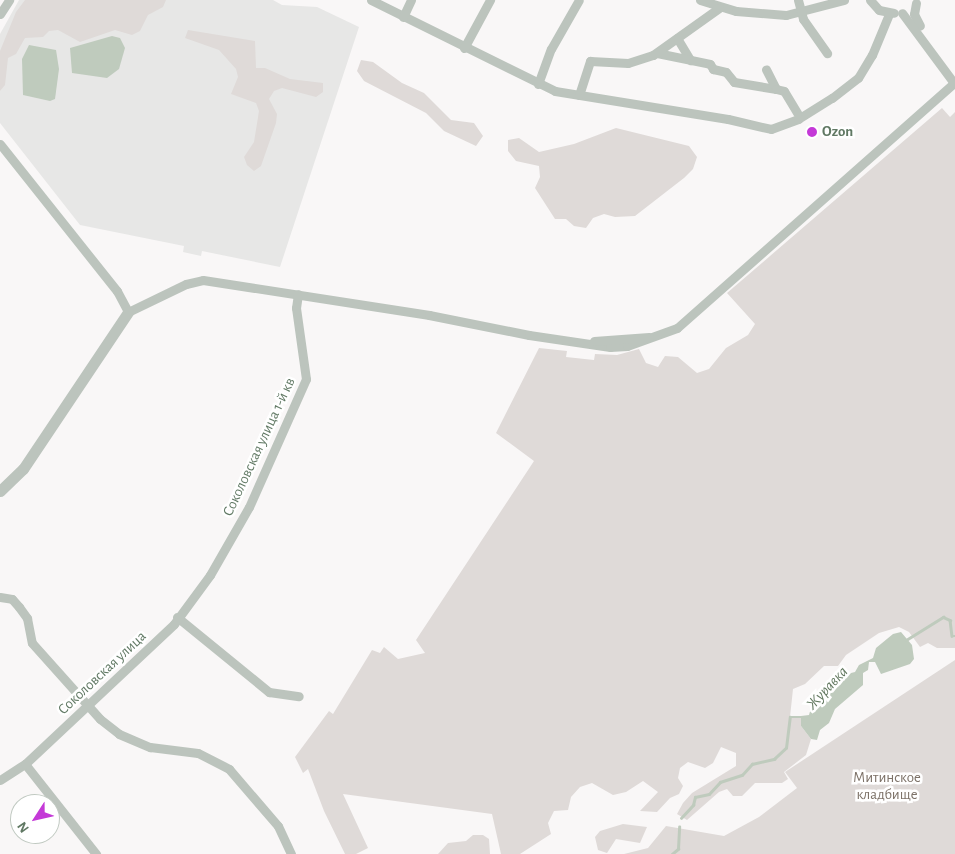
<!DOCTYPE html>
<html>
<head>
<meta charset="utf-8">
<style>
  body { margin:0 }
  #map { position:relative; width:955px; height:854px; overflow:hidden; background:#f9f7f7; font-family:"Alegreya Sans",sans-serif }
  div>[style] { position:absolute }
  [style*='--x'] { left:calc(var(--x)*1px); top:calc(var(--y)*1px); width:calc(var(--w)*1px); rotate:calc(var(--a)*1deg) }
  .built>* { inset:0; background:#e7e7e6 }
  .green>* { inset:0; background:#dfdad8 }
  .water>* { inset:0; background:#bfcbbd }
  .stream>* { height:2.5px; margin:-1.25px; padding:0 1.25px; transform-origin:1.25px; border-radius:1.25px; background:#bfcbbd }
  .minor>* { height:9px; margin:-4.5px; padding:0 4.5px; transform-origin:4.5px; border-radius:4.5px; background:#bcc4bd }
  .tertiary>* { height:11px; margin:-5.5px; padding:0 5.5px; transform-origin:5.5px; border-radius:5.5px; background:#bcc4bd }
  .dots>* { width:14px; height:14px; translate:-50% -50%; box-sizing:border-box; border:2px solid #fff; border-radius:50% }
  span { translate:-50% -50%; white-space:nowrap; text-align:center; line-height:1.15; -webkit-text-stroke:5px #fff; paint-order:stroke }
  .poi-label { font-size:15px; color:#617964; font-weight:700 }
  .left { translate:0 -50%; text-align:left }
  .street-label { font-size:15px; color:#617964 }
  .park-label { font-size:15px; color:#7d7268 }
  .water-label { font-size:16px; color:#637960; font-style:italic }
  .north { position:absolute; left:10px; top:794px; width:50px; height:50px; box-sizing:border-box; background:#fff; border:1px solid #c0c9c1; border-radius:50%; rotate:235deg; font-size:14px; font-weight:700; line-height:20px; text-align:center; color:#617964 }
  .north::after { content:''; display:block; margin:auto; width:18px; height:22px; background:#c439d7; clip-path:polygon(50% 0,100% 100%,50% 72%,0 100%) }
</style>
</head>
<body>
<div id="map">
  <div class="built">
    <div style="clip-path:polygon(19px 0,273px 0,282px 5px,317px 7px,359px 27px,280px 267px,202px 251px,201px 256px,183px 252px,184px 246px,80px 225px,0 123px,0 34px)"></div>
  </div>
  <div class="green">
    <div style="clip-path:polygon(25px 0,166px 0,163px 7px,148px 15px,140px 31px,132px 35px,115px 30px,80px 42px,58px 30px,49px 31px,43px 37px,25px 38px,16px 54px,8px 58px,5px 85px,0 91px,0 51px,16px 12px)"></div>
    <div style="clip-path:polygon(188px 30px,255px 41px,256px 68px,265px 68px,290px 79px,323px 83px,323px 92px,316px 97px,282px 88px,274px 91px,269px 99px,277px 114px,276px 123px,261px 166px,254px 171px,247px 165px,244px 157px,254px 142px,259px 111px,256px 103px,231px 94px,238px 77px,236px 69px,219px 50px,185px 38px)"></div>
    <div style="clip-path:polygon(361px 60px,373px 62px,402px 83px,424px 93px,451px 120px,474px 123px,483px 136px,476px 146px,444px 131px,426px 113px,364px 81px,357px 71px)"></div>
    <div style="clip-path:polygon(942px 108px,950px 117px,955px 112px,955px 648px,937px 648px,928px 643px,920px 647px,909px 632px,899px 627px,879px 633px,846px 655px,838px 666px,824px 666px,805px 684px,793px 689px,790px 717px,801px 716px,801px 726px,811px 739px,806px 755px,784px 772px,788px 779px,782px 783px,755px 783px,742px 796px,733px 796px,727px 789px,719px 792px,687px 820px,677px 814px,683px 803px,692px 793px,736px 766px,736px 753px,721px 747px,713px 763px,705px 768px,688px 762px,680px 768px,678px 778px,683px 786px,679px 794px,670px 798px,657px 812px,640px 811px,658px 792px,643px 781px,626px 792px,613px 795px,592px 783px,580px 787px,571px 797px,568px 810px,554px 811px,548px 823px,551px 834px,520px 854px,501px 854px,492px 814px,343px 794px,368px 848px,356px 854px,345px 854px,324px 811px,308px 769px,303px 773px,295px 757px,329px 711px,333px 714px,372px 650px,380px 653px,384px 647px,398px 659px,425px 653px,416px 640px,534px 461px,496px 433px,539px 348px,567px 351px,566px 357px,594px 360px,595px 354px,617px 355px,639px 349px,646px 363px,658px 367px,665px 356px,678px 357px,697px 373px,709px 369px,726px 348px,748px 335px,755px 324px,727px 293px)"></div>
    <div style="clip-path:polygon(616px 128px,689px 146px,697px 157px,693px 169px,684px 178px,635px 216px,615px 217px,604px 214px,593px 218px,586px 228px,574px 226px,566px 219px,555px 219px,535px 188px,540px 177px,539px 166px,516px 161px,508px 151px,508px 140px,519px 138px,539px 152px,574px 144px)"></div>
    <div style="clip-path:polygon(955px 660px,955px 854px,624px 854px,648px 848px,666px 826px,724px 836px,759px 817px,797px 788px,785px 772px)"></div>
    <div style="clip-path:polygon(623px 824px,647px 827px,640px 843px,616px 839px,607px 853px,598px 850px,595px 837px,600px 831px)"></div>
    <div style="clip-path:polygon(473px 835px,483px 835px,489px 839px,490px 854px,438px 854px,448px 843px,466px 841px)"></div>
  </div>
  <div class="water">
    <div style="clip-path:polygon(112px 36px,120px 38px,125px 48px,119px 69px,107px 78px,72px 73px,70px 48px)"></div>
    <div style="clip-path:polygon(29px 45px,56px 50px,59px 69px,55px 99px,50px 101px,23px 95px,22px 59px)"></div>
    <div style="clip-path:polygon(901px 632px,912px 645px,914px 659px,910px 664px,881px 674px,875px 662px,869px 662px,868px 670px,863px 673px,863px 685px,835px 709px,829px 723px,820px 730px,817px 740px,811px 739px,801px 726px,801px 716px,809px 715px,813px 701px,825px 684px,835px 677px,855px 672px,859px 665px,873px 658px,876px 648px,893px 634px)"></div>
  </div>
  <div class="stream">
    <div style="--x:906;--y:640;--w:44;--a:-31.9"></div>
    <div style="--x:943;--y:617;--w:8;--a:23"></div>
    <div style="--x:950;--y:620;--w:16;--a:83"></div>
    <div style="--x:952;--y:636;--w:3;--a:0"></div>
    <div style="--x:681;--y:818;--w:18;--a:-47"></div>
    <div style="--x:693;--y:805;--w:8;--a:-76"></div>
    <div style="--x:695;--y:797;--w:14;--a:-12"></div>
    <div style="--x:709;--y:794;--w:16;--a:-47"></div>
    <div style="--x:720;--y:782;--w:23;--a:-18"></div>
    <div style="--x:742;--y:775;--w:15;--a:-48"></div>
    <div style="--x:752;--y:764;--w:23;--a:-13"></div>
    <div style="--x:774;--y:759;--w:16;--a:-43"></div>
    <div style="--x:786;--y:748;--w:31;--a:-83"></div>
    <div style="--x:790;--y:717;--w:13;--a:0"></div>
    <div style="--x:672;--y:854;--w:8;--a:-40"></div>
    <div style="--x:678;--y:849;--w:22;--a:-87"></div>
  </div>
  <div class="minor">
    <div style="--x:371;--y:0;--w:205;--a:26.3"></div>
    <div style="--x:555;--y:91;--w:175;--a:9.2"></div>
    <div style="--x:728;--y:119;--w:44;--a:13.1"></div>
    <div style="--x:771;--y:129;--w:29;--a:-20"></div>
    <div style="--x:798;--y:119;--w:40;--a:-32"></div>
    <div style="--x:832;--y:98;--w:33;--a:-38"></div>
    <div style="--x:858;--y:78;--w:27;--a:-59"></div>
    <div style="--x:872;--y:55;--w:44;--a:-67.5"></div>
    <div style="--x:700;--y:0;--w:38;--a:17"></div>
    <div style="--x:736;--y:11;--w:50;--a:4.6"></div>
    <div style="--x:786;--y:15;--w:60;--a:-14.5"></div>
    <div style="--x:798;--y:0;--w:20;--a:75"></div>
    <div style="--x:803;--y:19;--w:42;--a:54.8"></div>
    <div style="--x:870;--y:0;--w:13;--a:48"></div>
    <div style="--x:879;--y:10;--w:15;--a:11"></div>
    <div style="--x:916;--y:3;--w:11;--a:100"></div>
    <div style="--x:914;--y:14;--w:13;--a:63"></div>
    <div style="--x:0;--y:14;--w:17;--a:-57"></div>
    <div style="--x:403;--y:17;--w:19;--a:-65"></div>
    <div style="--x:677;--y:38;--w:26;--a:59"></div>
    <div style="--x:464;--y:48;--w:55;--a:-61.6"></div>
    <div style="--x:657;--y:53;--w:54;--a:11.7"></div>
    <div style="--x:710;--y:64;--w:6;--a:59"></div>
    <div style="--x:713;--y:69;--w:13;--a:13"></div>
    <div style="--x:726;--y:72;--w:13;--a:51"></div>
    <div style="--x:734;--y:82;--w:43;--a:9.5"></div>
    <div style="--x:776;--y:89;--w:22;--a:-117"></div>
    <div style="--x:538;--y:84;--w:37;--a:-70"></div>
    <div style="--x:551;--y:49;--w:56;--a:-60.3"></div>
    <div style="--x:776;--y:89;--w:8;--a:14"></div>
    <div style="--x:784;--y:91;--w:26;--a:59"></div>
    <div style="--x:579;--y:95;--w:36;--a:-72"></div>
    <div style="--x:590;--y:61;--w:38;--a:3"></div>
    <div style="--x:628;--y:63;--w:26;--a:-18"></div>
    <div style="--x:653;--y:55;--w:81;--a:-35.5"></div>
    <div style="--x:0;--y:144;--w:188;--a:51.5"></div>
    <div style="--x:117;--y:291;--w:24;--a:62"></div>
    <div style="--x:128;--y:312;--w:64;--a:-25.8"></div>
    <div style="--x:186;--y:284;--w:17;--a:-13"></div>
    <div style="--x:203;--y:280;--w:229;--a:8.8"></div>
    <div style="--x:429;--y:315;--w:102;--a:11.3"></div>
    <div style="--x:529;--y:335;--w:82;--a:8.4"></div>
    <div style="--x:610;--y:347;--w:17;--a:-3"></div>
    <div style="--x:627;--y:346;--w:53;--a:-19.8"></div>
    <div style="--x:677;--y:328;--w:370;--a:-41.5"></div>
    <div style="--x:954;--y:83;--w:87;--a:-126.6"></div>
    <div style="--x:594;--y:341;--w:55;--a:-4.2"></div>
    <div style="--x:0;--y:597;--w:12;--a:9"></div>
    <div style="--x:12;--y:599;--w:11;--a:49"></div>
    <div style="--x:19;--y:607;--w:14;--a:54"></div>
    <div style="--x:27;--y:618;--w:25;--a:79"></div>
    <div style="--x:32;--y:643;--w:102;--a:48.2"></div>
    <div style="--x:100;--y:719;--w:24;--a:38"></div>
    <div style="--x:119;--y:734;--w:34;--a:23"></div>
    <div style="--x:150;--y:747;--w:48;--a:7.1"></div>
    <div style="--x:198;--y:753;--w:35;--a:27"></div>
    <div style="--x:229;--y:769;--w:75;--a:49.3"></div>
    <div style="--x:278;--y:826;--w:31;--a:65"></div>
    <div style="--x:177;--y:617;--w:119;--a:39.2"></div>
    <div style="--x:269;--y:692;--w:30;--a:8"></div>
    <div style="--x:25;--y:764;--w:115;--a:51.7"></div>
    <div style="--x:0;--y:780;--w:30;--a:-33"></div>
    <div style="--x:25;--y:764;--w:204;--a:-43.2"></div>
    <div style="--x:174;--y:624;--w:61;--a:-53.7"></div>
    <div style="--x:210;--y:575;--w:78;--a:-60.2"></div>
    <div style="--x:249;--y:507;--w:140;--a:-66"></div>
    <div style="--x:306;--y:379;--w:72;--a:-98"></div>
    <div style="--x:296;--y:308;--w:14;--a:-82"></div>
  </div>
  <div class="tertiary">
    <div style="--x:0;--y:491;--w:32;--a:-44"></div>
    <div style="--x:23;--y:469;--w:189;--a:-56.2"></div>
  </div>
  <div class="dots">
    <div style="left:812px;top:132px;background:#c439d7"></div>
  </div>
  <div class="poi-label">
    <span class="left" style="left:822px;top:132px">Ozon</span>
  </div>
  <div class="street-label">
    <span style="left:259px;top:447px;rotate:-65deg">Соколовская улица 1-й кв</span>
    <span style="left:102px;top:673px;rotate:-43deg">Соколовская улица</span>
  </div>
  <div class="park-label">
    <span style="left:887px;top:786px">Митинское<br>кладбище</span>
  </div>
  <div class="water-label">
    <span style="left:827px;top:688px;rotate:-47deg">Журавка</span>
  </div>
  <div class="north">N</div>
</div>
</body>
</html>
